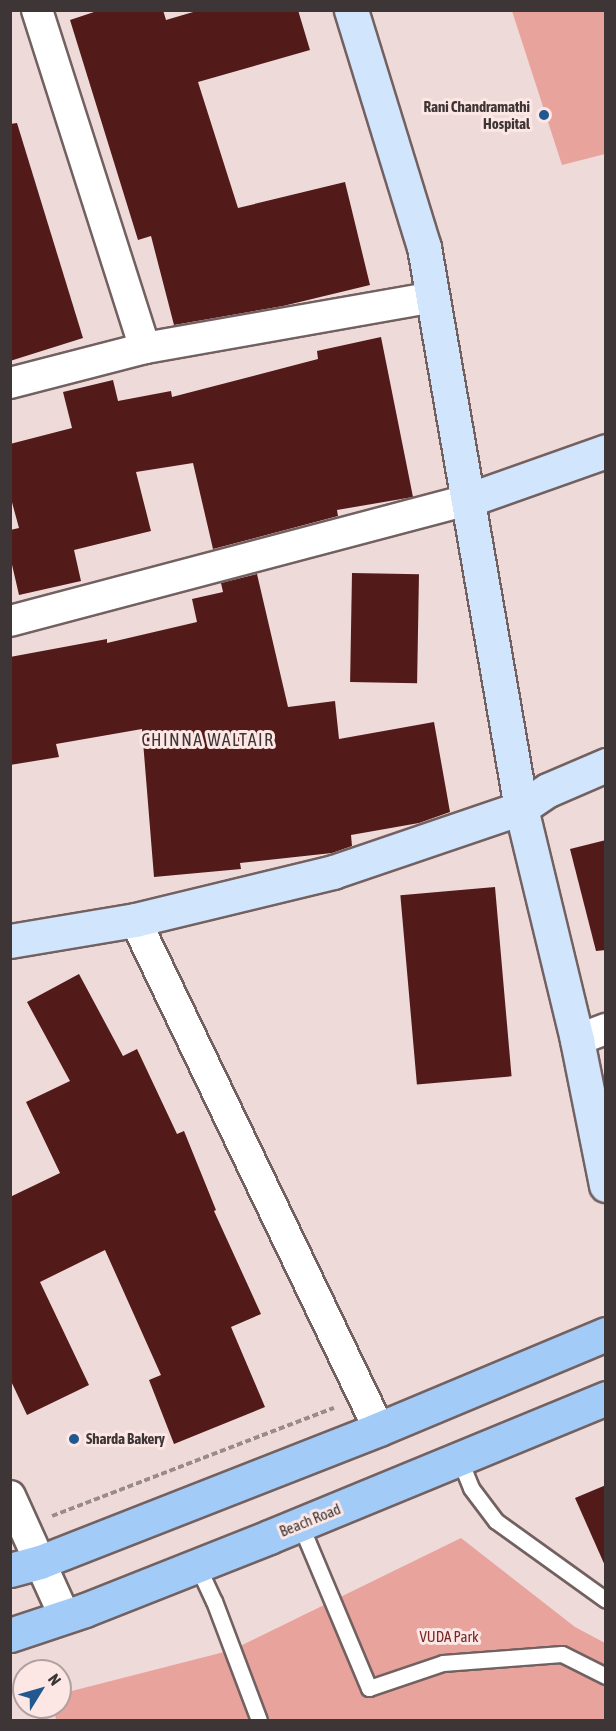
<!DOCTYPE html>
<html>
<head>
<meta charset="utf-8">
<style>
  body { margin:0 }
  #map { position:relative; width:616px; height:1731px; overflow:hidden; background:#eedad8; font-family:"Asap Condensed",sans-serif }
  div>[style] { position:absolute }
  [style*='--x'] { left:calc(var(--x)*1px); top:calc(var(--y)*1px); width:calc(var(--w)*1px); rotate:calc(var(--a)*1deg) }
  .green>* { inset:0; background:#e8a39d }
  .building>* { inset:0; background:#521b1a; transform-origin:0 0 }
  .path>* { height:4px; margin-top:-2px; transform-origin:0; background:repeating-linear-gradient(90deg,#998b8a 0 6px,transparent 0 9px) }
  .roads { filter:drop-shadow(2px 0 #726160) drop-shadow(-2px 0 #726160) drop-shadow(0 2px #726160) drop-shadow(0 -2px #726160) }
  .lane>* { height:15px; margin:-7.5px; padding:0 7.5px; transform-origin:7.5px; border-radius:7.5px; background:#fff }
  .street>* { height:30px; margin:-15px; padding:0 15px; transform-origin:15px; border-radius:15px; background:#fff }
  .secondary>* { height:33px; margin:-16.5px; padding:0 16.5px; transform-origin:16.5px; border-radius:16.5px; background:#d1e5fc }
  .primary>* { height:33px; margin:-16.5px; padding:0 16.5px; transform-origin:16.5px; border-radius:16.5px; background:#a3cbf8 }
  .dots>* { width:16px; height:16px; translate:-50% -50%; box-sizing:border-box; border:3px solid #fce7e5; border-radius:50% }
  span { translate:-50% -50%; white-space:nowrap; text-align:center; line-height:1.15; -webkit-text-stroke:6px #fce7e5; paint-order:stroke }
  .poi-label { font-size:15px; color:#3e3636; font-weight:700 }
  .right { translate:-100% -50%; text-align:right }
  .left { translate:0 -50%; text-align:left }
  .street-label { font-size:15px; color:#3e3636 }
  .park-label { font-size:15px; color:#772726 }
  .quarter-label { font-size:18px; color:#3e3636; letter-spacing:1.5px }
  .frame { position:absolute; inset:0; border:12px solid #3e3636; pointer-events:none }
  .north { position:absolute; left:12px; top:1659px; width:60px; height:60px; box-sizing:border-box; background:#fce7e5; border:2px solid #b0a09f; border-radius:50%; rotate:53deg; font-size:16px; font-weight:700; line-height:24px; text-align:center; color:#3e3636 }
  .north::after { content:''; display:block; margin:auto; width:21px; height:27px; background:#225890; clip-path:polygon(50% 0,100% 100%,50% 72%,0 100%) }
</style>
</head>
<body>
<div id="map">
  <div class="green">
    <div style="clip-path:polygon(512px 11px,605px 11px,605px 154px,562px 165px)"></div>
    <div style="clip-path:polygon(461px 1538px,575px 1627px,605px 1643px,605px 1720px,56px 1720px,54px 1707px,60px 1707px,60px 1694px,232px 1650px)"></div>
  </div>
  <div class="building">
    <div style="clip-path:polygon(100px 10px,163px 10px,166px 20px,200px 10px,298px 10px,310px 50px,198px 82px,238px 208px,345px 182px,370px 285px,283px 306px,174px 325px,151px 236px,138px 240px,70px 20px)"></div>
    <div style="clip-path:polygon(17px 123px,83px 338px,10px 361px,10px 124px)"></div>
    <div style="clip-path:polygon(381px 337px,413px 497px,337px 510px,338px 516px,213px 549px,193px 463px,136px 472px,151px 531px,74px 550px,81px 581px,19px 595px,10px 556px,10px 530px,19px 528px,10px 495px,10px 444px,72px 428px,63px 392px,113px 380px,118px 401px,171px 391px,172px 397px,318px 359px,317px 351px)"></div>
    <div style="left:352px;top:573px;width:67px;height:109px;rotate:1deg"></div>
    <div style="clip-path:polygon(257px 574px,288px 707px,335px 701px,339px 739px,434px 722px,450px 812px,419px 823px,351px 835px,352px 846px,332px 853px,240px 863px,241px 869px,154px 877px,142px 729px,56px 744px,59px 757px,10px 765px,10px 657px,107px 639px,107px 643px,197px 622px,192px 599px,223px 592px,221px 583px)"></div>
    <div style="clip-path:polygon(606px 840px,606px 950px,596px 951px,570px 849px)"></div>
    <div style="left:495px;top:887px;width:190px;height:95px;rotate:85deg"></div>
    <div style="clip-path:polygon(79px 974px,123px 1056px,137px 1049px,177px 1134px,184px 1131px,216px 1210px,214px 1211px,261px 1314px,231px 1327px,265px 1407px,174px 1444px,149px 1380px,161px 1375px,105px 1250px,40px 1282px,89px 1385px,27px 1415px,10px 1379px,10px 1197px,60px 1173px,26px 1102px,70px 1081px,27px 1002px)"></div>
    <div style="clip-path:polygon(606px 1485px,606px 1568px,575px 1498px)"></div>
  </div>
  <div class="path">
    <div style="--x:52;--y:1516;--w:302;--a:-21"></div>
  </div>
  <div class="roads">
    <div class="lane">
      <div style="--x:459;--y:1458;--w:32;--a:68"></div>
      <div style="--x:471;--y:1488;--w:41;--a:52.9"></div>
      <div style="--x:496;--y:1521;--w:135;--a:35.7"></div>
      <div style="--x:300;--y:1524;--w:178;--a:67.2"></div>
      <div style="--x:369;--y:1688;--w:78;--a:-18.7"></div>
      <div style="--x:443;--y:1663;--w:119;--a:-4.3"></div>
      <div style="--x:562;--y:1654;--w:49;--a:26.6"></div>
      <div style="--x:197;--y:1565;--w:40;--a:65"></div>
      <div style="--x:214;--y:1601;--w:127;--a:69.3"></div>
    </div>
    <div class="street">
      <div style="--x:37;--y:10;--w:355;--a:72.3"></div>
      <div style="--x:10;--y:383;--w:139;--a:-14.5"></div>
      <div style="--x:145;--y:348;--w:293;--a:-10"></div>
      <div style="--x:10;--y:621;--w:474;--a:-14.8"></div>
      <div style="--x:135;--y:920;--w:564;--a:64.39"></div>
      <div style="--x:577;--y:1040;--w:31;--a:-21"></div>
      <div style="--x:10;--y:1496;--w:133;--a:65.6"></div>
    </div>
    <div class="secondary">
      <div style="--x:351;--y:10;--w:248;--a:72.9"></div>
      <div style="--x:424;--y:247;--w:569;--a:80.19"></div>
      <div style="--x:521;--y:808;--w:239;--a:76.4"></div>
      <div style="--x:577;--y:1040;--w:148;--a:78.7"></div>
      <div style="--x:468;--y:500;--w:146;--a:-19.5"></div>
      <div style="--x:10;--y:941;--w:127;--a:-9.5"></div>
      <div style="--x:135;--y:920;--w:204;--a:-13.6"></div>
      <div style="--x:333;--y:872;--w:199;--a:-18.8"></div>
      <div style="--x:521;--y:808;--w:32;--a:-34"></div>
      <div style="--x:548;--y:790;--w:63;--a:-23.3"></div>
    </div>
    <div class="primary">
      <div style="--x:10;--y:1570;--w:31;--a:-15"></div>
      <div style="--x:40;--y:1562;--w:364;--a:-21.4"></div>
      <div style="--x:379;--y:1429;--w:246;--a:-22.7"></div>
      <div style="--x:10;--y:1635;--w:79;--a:-18.4"></div>
      <div style="--x:85;--y:1610;--w:198;--a:-21.6"></div>
      <div style="--x:269;--y:1537;--w:365;--a:-22.4"></div>
    </div>
  </div>
  <div class="dots">
    <div style="left:544px;top:115px;background:#225890"></div>
    <div style="left:74px;top:1439px;background:#225890"></div>
  </div>
  <div class="poi-label">
    <span class="right" style="left:530px;top:115px">Rani Chandramathi<br>Hospital</span>
    <span class="left" style="left:86px;top:1439px">Sharda Bakery</span>
  </div>
  <div class="street-label">
    <span style="left:310px;top:1520px;rotate:-22deg">Beach Road</span>
  </div>
  <div class="park-label">
    <span style="left:449px;top:1637px">VUDA Park</span>
  </div>
  <div class="quarter-label">
    <span style="left:208px;top:740px">CHINNA WALTAIR</span>
  </div>
  <div class="frame"></div>
  <div class="north">N</div>
</div>
</body>
</html>
